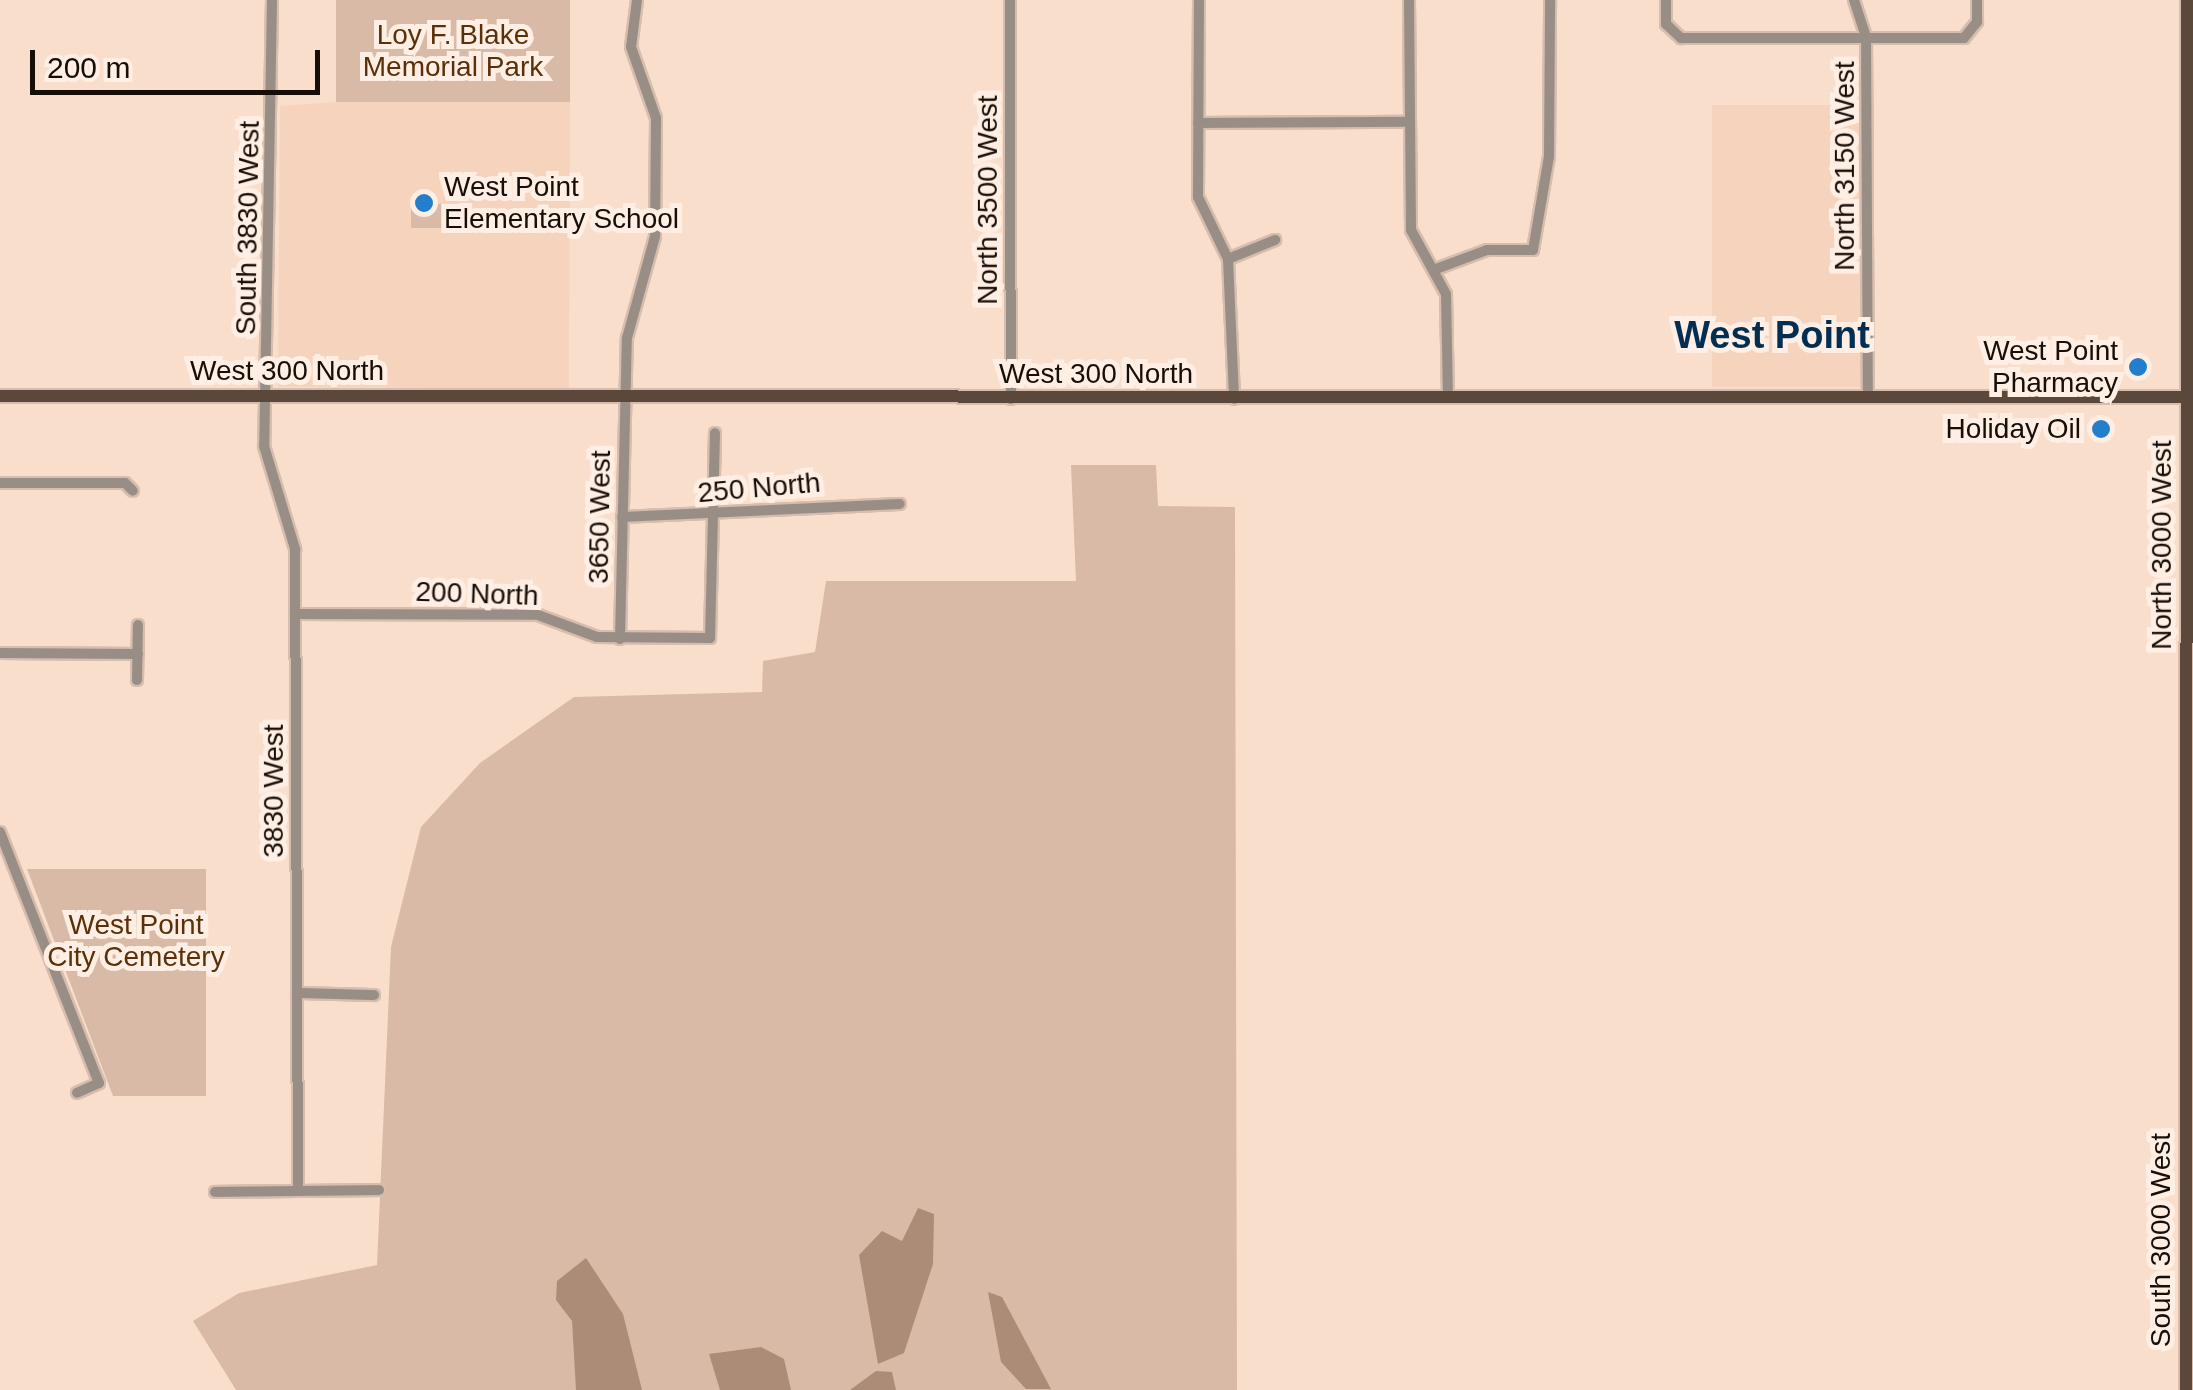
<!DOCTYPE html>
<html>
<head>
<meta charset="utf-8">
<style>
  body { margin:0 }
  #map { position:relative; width:2193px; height:1390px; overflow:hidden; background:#fadecc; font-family:Helvetica,sans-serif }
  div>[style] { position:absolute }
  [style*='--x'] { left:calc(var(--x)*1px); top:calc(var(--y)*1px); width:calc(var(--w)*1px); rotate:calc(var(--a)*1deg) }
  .built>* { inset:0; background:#f6d3bc; transform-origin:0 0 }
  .green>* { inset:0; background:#d8baa6; transform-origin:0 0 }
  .water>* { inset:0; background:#ac8c76 }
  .roads { filter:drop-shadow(2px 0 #d6bdad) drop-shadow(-2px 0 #d6bdad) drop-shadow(0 2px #d6bdad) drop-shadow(0 -2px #d6bdad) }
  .minor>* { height:10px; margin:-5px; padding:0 5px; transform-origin:5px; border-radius:5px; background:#998e86 }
  .major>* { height:12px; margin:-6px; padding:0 6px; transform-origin:6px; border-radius:6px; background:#5b483b }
  .dots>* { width:28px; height:28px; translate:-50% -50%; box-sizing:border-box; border:5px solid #ffeee3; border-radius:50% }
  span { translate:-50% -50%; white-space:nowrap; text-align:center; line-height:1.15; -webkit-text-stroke:10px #ffeee3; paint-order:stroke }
  .park-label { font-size:28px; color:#5b2f09 }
  .street-label { font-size:28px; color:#170e08 }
  .poi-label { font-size:28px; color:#170e08 }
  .left { translate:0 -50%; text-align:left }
  .right { translate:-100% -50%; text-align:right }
  .district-label { font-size:38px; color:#012e52; font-weight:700 }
  .scale { position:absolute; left:30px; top:50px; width:290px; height:45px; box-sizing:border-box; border:5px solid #170e08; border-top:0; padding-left:12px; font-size:30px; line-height:35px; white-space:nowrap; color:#170e08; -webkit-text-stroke:8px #ffeee3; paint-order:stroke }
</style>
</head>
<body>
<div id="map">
  <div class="built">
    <div style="clip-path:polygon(336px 102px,570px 102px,569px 389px,278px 387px,280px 106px)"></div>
    <div style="left:1861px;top:105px;width:282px;height:149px;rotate:90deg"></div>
  </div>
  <div class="green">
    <div style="left:336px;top:0;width:234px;height:102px"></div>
    <div style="left:411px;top:204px;width:52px;height:24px"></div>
    <div style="clip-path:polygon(1071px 465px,1156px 465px,1158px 506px,1235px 507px,1237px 1390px,236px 1390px,193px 1321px,239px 1293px,377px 1265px,391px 947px,421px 827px,480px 763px,574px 697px,762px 692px,763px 661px,815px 652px,826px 581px,1076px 581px)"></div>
    <div style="clip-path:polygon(27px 869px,206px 869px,206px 1096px,113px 1096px)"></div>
  </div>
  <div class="water">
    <div style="clip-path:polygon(918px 1208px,934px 1214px,933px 1264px,904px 1353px,878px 1364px,859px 1255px,882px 1231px,902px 1241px)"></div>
    <div style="clip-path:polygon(586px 1258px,623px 1314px,642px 1390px,576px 1390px,572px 1321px,556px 1300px,557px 1281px)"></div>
    <div style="clip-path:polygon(988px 1292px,1002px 1297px,1051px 1389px,1026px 1389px,1001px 1362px)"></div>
    <div style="clip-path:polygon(761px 1347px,784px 1359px,791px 1390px,720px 1390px,709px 1354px)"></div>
    <div style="clip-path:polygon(876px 1371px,892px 1372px,896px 1390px,850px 1390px)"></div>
  </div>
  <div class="roads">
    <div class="minor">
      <div style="--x:272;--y:0;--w:446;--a:91"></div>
      <div style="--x:264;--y:446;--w:108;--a:73.2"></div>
      <div style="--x:295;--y:549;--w:641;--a:89.73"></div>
      <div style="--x:1010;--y:0;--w:399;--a:89.9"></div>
      <div style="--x:1199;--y:0;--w:197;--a:90.3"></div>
      <div style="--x:1198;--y:197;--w:69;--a:64.2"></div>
      <div style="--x:1228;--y:259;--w:140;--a:87.5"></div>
      <div style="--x:1409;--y:0;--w:230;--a:89.5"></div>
      <div style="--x:1411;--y:230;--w:73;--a:61.3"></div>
      <div style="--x:1446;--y:294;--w:104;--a:88.9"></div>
      <div style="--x:1666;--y:0;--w:24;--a:90"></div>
      <div style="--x:1666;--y:24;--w:21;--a:43"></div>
      <div style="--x:1681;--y:38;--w:283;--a:0"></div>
      <div style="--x:1964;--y:38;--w:21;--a:-51"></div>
      <div style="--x:1977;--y:22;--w:22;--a:-90"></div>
      <div style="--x:1854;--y:0;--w:40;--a:72"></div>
      <div style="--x:1866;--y:38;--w:356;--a:89.7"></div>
      <div style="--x:1198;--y:123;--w:212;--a:-0.3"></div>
      <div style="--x:1228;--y:259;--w:51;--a:-22"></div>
      <div style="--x:1436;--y:269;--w:54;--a:-20.4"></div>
      <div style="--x:1487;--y:250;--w:46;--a:0"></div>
      <div style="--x:1533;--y:250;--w:95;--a:-80.3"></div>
      <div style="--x:1549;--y:156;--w:156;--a:-89.6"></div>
      <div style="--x:0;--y:483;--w:125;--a:0"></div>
      <div style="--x:125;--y:483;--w:11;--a:45"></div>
      <div style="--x:622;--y:517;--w:278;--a:-2.7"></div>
      <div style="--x:296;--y:614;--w:242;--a:0.2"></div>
      <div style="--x:538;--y:615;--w:63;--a:20.4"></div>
      <div style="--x:597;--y:637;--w:113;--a:0.5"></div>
      <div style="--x:710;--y:638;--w:205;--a:-88.6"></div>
      <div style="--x:620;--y:639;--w:301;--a:-88.7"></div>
      <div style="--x:627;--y:338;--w:106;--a:-74.6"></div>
      <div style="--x:655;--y:236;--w:118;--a:-89.5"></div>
      <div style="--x:656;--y:118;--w:75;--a:-109.4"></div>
      <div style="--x:631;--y:47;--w:47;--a:-82.7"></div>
      <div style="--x:0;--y:653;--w:138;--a:0.4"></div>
      <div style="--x:137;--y:680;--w:55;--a:-89"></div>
      <div style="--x:0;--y:832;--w:270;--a:68.5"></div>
      <div style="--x:99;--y:1083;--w:24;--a:156"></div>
      <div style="--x:297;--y:993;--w:77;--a:1.5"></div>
      <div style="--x:215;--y:1192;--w:164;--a:-0.7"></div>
    </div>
    <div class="major">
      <div style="--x:0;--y:396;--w:2193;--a:0.03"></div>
      <div style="--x:2186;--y:1390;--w:1390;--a:-89.96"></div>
    </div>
  </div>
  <div class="dots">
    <div style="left:424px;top:203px;background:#237fcc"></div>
    <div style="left:2138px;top:367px;background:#237fcc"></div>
    <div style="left:2101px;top:429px;background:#237fcc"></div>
  </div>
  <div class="park-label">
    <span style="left:453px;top:51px">Loy F. Blake<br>Memorial Park</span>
    <span style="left:136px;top:941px">West Point<br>City Cemetery</span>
  </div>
  <div class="street-label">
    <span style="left:1845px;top:166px;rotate:-90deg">North 3150 West</span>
    <span style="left:988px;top:200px;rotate:-90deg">North 3500 West</span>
    <span style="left:248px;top:228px;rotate:-89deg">South 3830 West</span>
    <span style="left:287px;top:371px">West 300 North</span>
    <span style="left:1096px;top:374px">West 300 North</span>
    <span style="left:759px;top:488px;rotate:-5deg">250 North</span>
    <span style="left:600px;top:517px;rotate:-89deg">3650 West</span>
    <span style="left:2162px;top:545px;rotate:-90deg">North 3000 West</span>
    <span style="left:477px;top:594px;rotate:2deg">200 North</span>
    <span style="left:274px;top:791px;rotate:-90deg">3830 West</span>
    <span style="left:2161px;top:1240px;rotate:-90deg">South 3000 West</span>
  </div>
  <div class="poi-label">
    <span class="left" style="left:444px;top:203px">West Point<br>Elementary School</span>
    <span class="right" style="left:2118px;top:367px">West Point<br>Pharmacy</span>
    <span class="right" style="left:2081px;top:429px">Holiday Oil</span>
  </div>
  <div class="district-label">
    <span style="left:1772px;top:336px">West Point</span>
  </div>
  <div class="scale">200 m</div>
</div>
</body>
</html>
